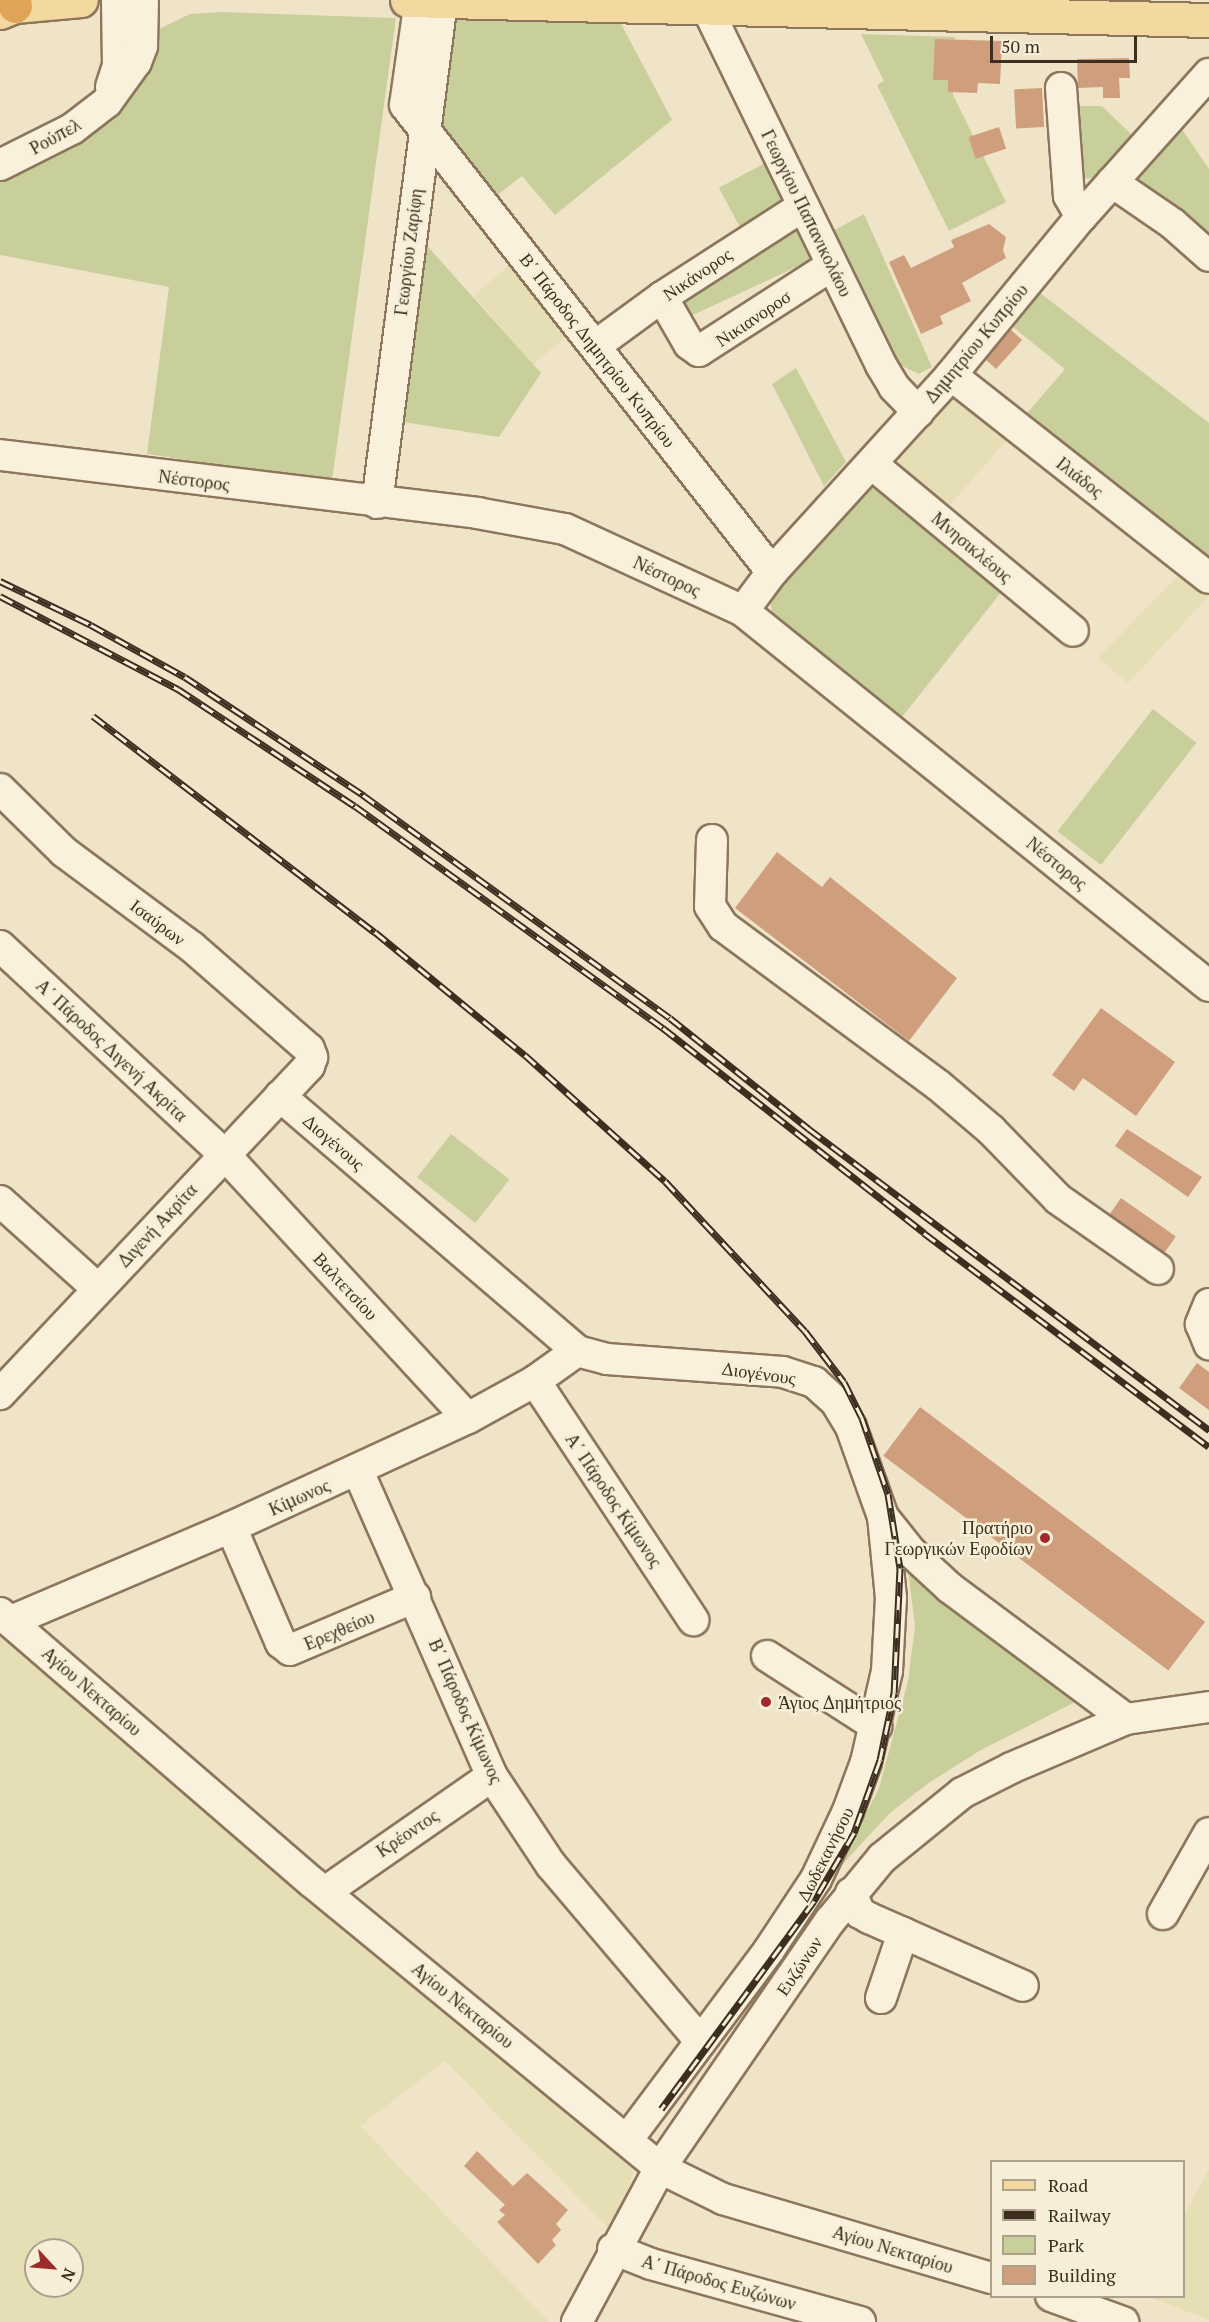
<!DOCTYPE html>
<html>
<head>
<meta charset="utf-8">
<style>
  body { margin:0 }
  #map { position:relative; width:1209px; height:2322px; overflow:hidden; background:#f0e4c8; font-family:"PT Serif",serif }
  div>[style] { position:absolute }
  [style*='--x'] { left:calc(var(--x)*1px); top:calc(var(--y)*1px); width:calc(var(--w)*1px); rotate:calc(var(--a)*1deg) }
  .farmland>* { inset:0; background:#e6deb5; transform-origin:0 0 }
  .green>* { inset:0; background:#c9cf9b; transform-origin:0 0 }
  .building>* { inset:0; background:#cf9f7d; transform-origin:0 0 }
  .roads { filter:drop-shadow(2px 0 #8d765c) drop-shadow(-2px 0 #8d765c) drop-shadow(0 2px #8d765c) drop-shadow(0 -2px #8d765c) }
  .minor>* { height:30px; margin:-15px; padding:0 15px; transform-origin:15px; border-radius:15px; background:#faf1dc }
  .major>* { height:33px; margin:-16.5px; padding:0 16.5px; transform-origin:16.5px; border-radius:16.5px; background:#f3d9a0 }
  .highway>* { height:33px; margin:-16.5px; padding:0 16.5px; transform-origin:16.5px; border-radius:16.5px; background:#e0a458 }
  .rail>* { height:7px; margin-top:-3.5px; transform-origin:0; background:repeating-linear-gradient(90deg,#f7eed8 0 14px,#3d2e20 0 28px); box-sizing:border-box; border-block:2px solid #3d2e20 }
  .dots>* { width:16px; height:16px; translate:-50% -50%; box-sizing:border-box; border:3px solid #f7eed8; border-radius:50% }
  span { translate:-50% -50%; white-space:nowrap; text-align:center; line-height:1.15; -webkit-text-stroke:5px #f7eed8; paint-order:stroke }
  .street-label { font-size:18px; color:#3d2e20 }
  .poi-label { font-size:18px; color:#3d2e20 }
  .right { translate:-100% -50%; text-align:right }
  .left { translate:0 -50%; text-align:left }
  .legend { position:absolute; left:990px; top:2160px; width:195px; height:138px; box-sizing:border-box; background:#f7eed8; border:2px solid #ada18e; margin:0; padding:8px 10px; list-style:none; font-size:18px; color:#3d2e20 }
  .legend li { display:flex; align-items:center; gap:12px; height:30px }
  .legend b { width:30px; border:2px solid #ada18e }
  .north { position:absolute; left:24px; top:2238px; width:60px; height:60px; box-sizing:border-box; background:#f7eed8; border:2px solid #ada18e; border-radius:50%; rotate:116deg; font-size:16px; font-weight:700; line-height:24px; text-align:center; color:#3d2e20 }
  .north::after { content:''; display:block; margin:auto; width:21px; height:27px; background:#9e2a2b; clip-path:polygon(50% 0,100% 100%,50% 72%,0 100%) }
  .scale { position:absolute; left:990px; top:36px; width:147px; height:27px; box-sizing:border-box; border:3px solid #3d2e20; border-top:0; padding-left:8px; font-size:18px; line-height:21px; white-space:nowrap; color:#3d2e20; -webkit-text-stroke:4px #f7eed8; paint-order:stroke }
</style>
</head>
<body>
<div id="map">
  <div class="farmland">
    <div style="left:513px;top:262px;width:91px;height:52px;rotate:49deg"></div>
    <div style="left:948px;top:384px;width:81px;height:96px;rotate:41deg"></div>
    <div style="clip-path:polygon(1184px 569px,1209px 589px,1209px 596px,1128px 683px,1098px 658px)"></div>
    <div style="clip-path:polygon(evenodd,0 1633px,623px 2149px,633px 2174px,613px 2233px,445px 2061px,360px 2126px,549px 2322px,0 2322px,0 1633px,36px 2250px,72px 2250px,72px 2286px,36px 2286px,36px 2250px)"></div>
    <div style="clip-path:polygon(1209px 2169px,1209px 2320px,1150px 2297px,1184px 2296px,1184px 2216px)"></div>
  </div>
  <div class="green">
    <div style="clip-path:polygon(221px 12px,396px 18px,332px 481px,147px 454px,169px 287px,0 255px,0 181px,148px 53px,161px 28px,190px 14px)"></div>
    <div style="clip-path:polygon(618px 18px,672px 120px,555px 215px,522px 176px,491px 200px,436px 131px,451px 19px)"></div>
    <div style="clip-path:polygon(861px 34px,955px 37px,953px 95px,1006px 202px,949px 231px,877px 85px,884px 81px)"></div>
    <div style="clip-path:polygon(1073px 106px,1102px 106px,1132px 135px,1100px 176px,1086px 179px,1076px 170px)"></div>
    <div style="clip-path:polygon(1177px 122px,1209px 169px,1209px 246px,1125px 181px)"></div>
    <div style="left:771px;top:160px;width:50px;height:59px;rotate:62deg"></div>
    <div style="clip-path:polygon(864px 214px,932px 367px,919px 374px,900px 365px,833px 231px)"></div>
    <div style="left:798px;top:222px;width:40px;height:145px;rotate:65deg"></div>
    <div style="clip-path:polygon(421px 239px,541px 373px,499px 437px,397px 421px)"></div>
    <div style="clip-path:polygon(1031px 286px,1209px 423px,1209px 558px,1023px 418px,1065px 369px,1003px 319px)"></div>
    <div style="clip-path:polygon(796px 368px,846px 462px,824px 486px,772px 384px)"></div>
    <div style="clip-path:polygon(872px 469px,1007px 585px,902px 717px,774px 623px,768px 588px)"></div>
    <div style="left:1153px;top:709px;width:55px;height:155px;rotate:38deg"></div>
    <div style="left:451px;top:1134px;width:74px;height:55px;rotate:38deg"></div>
    <div style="clip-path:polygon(906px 1556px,1081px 1699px,981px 1750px,930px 1782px,890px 1813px,838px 1869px,879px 1788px,908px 1681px,915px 1626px)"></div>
  </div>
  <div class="building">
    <div style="clip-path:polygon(935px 39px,1002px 41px,1000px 84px,978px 83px,977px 93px,948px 92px,948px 80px,933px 80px)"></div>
    <div style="clip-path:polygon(1129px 58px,1130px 78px,1119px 78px,1120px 98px,1103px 98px,1103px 87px,1078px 88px,1077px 59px)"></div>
    <div style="left:1042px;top:88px;width:39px;height:28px;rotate:87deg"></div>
    <div style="left:999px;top:127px;width:23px;height:32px;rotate:72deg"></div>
    <div style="clip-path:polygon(989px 224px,1006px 237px,1003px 250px,1006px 258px,962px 283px,971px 301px,940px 316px,943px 324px,921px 334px,889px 262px,904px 255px,911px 268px,954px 247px,951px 240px)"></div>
    <div style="left:1011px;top:330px;width:15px;height:39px;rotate:42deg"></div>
    <div style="clip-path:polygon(777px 852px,822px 887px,830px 877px,957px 978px,909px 1041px,735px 908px)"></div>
    <div style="clip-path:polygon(1101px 1008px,1175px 1062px,1136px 1116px,1083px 1078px,1074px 1091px,1052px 1075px)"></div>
    <div style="clip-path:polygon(1127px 1129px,1202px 1177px,1188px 1197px,1115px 1146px)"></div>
    <div style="left:1121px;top:1198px;width:67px;height:20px;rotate:35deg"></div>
    <div style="clip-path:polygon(1197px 1363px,1209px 1372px,1209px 1410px,1179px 1388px)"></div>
    <div style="left:920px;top:1407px;width:357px;height:61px;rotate:37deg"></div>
    <div style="clip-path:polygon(477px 2151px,513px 2186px,527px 2173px,568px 2210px,556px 2224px,561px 2230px,552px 2240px,556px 2245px,538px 2264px,497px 2222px,505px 2215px,499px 2210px,505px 2205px,464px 2166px)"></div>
  </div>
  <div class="roads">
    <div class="minor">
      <div style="--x:420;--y:0;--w:106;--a:98.1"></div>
      <div style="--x:405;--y:105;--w:594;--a:51.84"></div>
      <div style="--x:707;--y:8;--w:397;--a:64"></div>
      <div style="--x:881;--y:365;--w:26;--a:59"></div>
      <div style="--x:894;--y:387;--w:35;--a:46"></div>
      <div style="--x:111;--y:87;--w:23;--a:-72"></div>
      <div style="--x:118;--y:65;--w:65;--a:-90.9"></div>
      <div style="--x:1061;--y:88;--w:108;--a:85.8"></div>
      <div style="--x:1069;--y:196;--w:24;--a:60"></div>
      <div style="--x:0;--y:165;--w:80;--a:-26.6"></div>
      <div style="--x:72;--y:129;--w:44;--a:-37.6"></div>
      <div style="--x:107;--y:102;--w:49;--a:-54.1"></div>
      <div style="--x:136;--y:62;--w:17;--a:-69"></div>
      <div style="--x:142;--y:46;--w:46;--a:-88.8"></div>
      <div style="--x:1112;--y:182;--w:74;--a:34.5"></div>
      <div style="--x:1173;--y:224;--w:48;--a:41.6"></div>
      <div style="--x:662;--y:297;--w:54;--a:60.1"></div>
      <div style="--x:689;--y:344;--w:12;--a:35"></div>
      <div style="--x:699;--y:351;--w:157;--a:-32.8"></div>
      <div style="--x:595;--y:346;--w:83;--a:-36.2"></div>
      <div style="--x:662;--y:297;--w:168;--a:-32.8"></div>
      <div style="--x:951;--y:375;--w:328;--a:38.2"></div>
      <div style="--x:0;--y:455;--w:481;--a:6.9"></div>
      <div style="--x:477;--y:513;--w:89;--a:10.3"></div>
      <div style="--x:565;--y:529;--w:196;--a:24.7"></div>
      <div style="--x:743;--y:611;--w:598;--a:38.82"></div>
      <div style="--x:872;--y:464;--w:261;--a:39.7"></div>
      <div style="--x:377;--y:503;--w:506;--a:-82.62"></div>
      <div style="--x:743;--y:611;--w:49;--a:-53.4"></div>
      <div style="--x:772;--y:572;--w:266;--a:-47.7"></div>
      <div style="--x:951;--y:375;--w:205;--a:-50.6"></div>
      <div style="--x:1081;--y:217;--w:192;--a:-48.2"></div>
      <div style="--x:0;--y:789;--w:90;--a:44.5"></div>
      <div style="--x:64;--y:852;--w:159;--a:36.6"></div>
      <div style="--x:192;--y:947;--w:155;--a:41.1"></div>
      <div style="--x:309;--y:1049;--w:9;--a:69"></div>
      <div style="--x:312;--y:1057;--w:9;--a:108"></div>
      <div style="--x:309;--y:1066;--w:451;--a:133.3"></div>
      <div style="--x:712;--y:840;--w:66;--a:91.7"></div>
      <div style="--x:710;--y:906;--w:24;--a:57"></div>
      <div style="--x:723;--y:926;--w:267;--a:36.5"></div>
      <div style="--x:938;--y:1085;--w:70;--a:40.3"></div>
      <div style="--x:991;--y:1130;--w:96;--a:45.8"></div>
      <div style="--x:1058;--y:1199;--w:122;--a:35"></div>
      <div style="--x:0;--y:946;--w:306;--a:42.9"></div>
      <div style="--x:224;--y:1154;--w:359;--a:47.3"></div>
      <div style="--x:280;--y:1096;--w:391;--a:40.6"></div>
      <div style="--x:577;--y:1351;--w:31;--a:15"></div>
      <div style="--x:607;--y:1359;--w:176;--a:4.2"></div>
      <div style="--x:783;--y:1372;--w:33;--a:18"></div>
      <div style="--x:814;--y:1382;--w:30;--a:42"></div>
      <div style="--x:836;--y:1402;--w:29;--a:59"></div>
      <div style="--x:851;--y:1427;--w:96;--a:70.4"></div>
      <div style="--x:883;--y:1517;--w:45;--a:51.3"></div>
      <div style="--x:911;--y:1552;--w:53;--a:42.7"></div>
      <div style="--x:950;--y:1588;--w:219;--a:36.7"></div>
      <div style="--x:0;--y:1201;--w:130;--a:41.9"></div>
      <div style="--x:1209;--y:1304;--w:22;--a:112"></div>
      <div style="--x:1201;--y:1324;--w:22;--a:68"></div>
      <div style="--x:535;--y:1381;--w:287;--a:56.5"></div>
      <div style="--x:358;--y:1471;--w:333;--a:66.3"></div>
      <div style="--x:492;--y:1776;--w:107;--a:56.5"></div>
      <div style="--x:551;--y:1865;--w:231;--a:49.7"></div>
      <div style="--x:231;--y:1527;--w:126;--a:66.7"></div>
      <div style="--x:281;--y:1643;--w:11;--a:38"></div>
      <div style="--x:290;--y:1650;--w:136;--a:-23"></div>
      <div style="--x:0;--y:1613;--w:413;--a:40.8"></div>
      <div style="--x:313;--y:1883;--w:449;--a:39.4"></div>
      <div style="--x:660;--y:2168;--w:70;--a:26.2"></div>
      <div style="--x:723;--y:2199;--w:280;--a:16.4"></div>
      <div style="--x:11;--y:1621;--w:239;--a:-23.1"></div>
      <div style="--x:231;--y:1527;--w:261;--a:-24.7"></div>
      <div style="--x:468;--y:1418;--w:77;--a:-28.9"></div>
      <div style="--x:535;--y:1381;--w:52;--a:-35.5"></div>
      <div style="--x:767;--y:1656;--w:130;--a:32.7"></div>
      <div style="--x:325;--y:1892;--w:203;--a:-34.8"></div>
      <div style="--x:851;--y:1893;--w:22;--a:66"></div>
      <div style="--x:860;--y:1913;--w:10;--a:29"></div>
      <div style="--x:869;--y:1918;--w:168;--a:23.8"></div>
      <div style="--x:1163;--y:1914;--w:93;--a:-60.4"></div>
      <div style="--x:881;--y:1998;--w:69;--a:-71.3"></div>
      <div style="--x:627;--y:2140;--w:237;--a:-53.2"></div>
      <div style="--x:769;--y:1950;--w:85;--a:-56.5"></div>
      <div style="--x:816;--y:1879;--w:75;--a:-64.8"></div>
      <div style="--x:848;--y:1811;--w:52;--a:-69.8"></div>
      <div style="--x:866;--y:1762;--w:93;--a:-77"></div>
      <div style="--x:887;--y:1671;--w:73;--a:-86.9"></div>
      <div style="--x:891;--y:1598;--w:81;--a:-95.6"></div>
      <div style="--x:613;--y:2249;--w:41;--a:21.5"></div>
      <div style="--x:651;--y:2264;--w:217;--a:15.5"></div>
      <div style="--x:1051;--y:2296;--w:77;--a:19.9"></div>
      <div style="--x:577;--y:2322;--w:175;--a:-61.7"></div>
      <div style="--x:660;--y:2168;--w:300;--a:-55.5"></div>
      <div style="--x:830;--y:1921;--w:82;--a:-50.5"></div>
      <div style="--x:882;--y:1858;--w:103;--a:-39.1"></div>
      <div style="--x:962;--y:1793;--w:55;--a:-27"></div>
      <div style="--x:1011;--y:1768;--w:125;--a:-23.1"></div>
      <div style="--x:1126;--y:1719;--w:84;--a:-8.2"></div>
    </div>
    <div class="major">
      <div style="--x:407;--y:0;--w:802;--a:1.43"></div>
      <div style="--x:0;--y:12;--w:16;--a:-22"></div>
      <div style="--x:15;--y:6;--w:66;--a:-5.2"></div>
    </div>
    <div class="highway">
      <div style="--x:14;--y:0;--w:6;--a:81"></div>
    </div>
  </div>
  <div class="rail">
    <div style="--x:0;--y:581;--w:101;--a:25.8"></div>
    <div style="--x:91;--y:625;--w:107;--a:29"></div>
    <div style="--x:185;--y:677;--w:214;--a:33.5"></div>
    <div style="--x:363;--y:795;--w:379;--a:36"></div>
    <div style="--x:670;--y:1018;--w:178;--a:38.6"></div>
    <div style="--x:809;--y:1129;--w:501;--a:36.96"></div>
    <div style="--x:0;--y:596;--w:201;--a:27.6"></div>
    <div style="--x:178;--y:689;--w:212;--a:33.5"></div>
    <div style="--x:355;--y:806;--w:380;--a:35.8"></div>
    <div style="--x:663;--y:1028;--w:332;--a:38.1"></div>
    <div style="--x:924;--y:1233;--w:356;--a:36.9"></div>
    <div style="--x:93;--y:716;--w:355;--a:37.5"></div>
    <div style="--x:375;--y:932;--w:194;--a:39.4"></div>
    <div style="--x:525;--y:1055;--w:188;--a:42"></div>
    <div style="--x:665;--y:1181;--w:205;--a:47"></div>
    <div style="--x:805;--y:1331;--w:64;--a:52.6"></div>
    <div style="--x:844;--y:1382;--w:40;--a:63.4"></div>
    <div style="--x:862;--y:1418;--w:80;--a:71.1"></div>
    <div style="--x:888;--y:1494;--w:75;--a:80.8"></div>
    <div style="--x:900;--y:1568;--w:125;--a:92.7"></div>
    <div style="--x:894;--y:1693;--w:68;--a:101.8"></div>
    <div style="--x:880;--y:1760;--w:77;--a:109.6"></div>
    <div style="--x:854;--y:1833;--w:79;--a:120.5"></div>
    <div style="--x:814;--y:1901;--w:258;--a:126.3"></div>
  </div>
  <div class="dots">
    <div style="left:1045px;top:1538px;background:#9e2a2b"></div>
    <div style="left:766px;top:1702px;background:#9e2a2b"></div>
  </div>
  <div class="street-label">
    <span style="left:55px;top:136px;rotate:-29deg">Ρούπελ</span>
    <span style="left:807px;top:213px;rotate:64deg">Γεωργίου Παπανικολάου</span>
    <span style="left:408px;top:252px;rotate:-83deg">Γεωργίου Ζαρίφη</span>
    <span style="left:697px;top:274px;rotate:-34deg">Νικάνορος</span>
    <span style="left:753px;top:318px;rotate:-34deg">Νικιανοροσ</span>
    <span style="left:976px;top:343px;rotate:-50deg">Δημητρίου Κυπρίου</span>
    <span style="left:598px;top:350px;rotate:52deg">Β΄ Πάροδος Δημητρίου Κυπρίου</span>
    <span style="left:1080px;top:477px;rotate:38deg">Ιλιάδος</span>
    <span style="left:194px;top:480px;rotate:7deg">Νέστορος</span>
    <span style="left:972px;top:547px;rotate:40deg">Μνησικλέους</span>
    <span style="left:667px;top:576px;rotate:25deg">Νέστορος</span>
    <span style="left:1057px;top:863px;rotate:39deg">Νέστορος</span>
    <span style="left:158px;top:922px;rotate:37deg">Ισαύρων</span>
    <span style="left:112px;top:1050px;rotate:43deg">Α΄ Πάροδος Διγενή Ακρίτα</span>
    <span style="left:334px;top:1142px;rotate:41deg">Διογένους</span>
    <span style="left:157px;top:1225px;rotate:-47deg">Διγενή Ακρίτα</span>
    <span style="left:346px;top:1286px;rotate:47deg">Βαλτετσίου</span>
    <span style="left:759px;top:1373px;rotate:8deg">Διογένους</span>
    <span style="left:299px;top:1497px;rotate:-24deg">Κίμωνος</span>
    <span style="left:614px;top:1500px;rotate:56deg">Α΄ Πάροδος Κίμωνος</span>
    <span style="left:339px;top:1630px;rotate:-23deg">Ερεχθείου</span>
    <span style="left:92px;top:1691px;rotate:41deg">Αγίου Νεκταρίου</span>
    <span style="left:466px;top:1711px;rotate:66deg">Β΄ Πάροδος Κίμωνος</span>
    <span style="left:407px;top:1833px;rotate:-34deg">Κρέοντος</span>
    <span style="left:825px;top:1854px;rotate:-63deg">Δωδεκανήσου</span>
    <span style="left:799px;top:1966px;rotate:-56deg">Ευζώνων</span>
    <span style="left:463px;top:2005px;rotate:39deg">Αγίου Νεκταρίου</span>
    <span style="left:893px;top:2249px;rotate:17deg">Αγίου Νεκταρίου</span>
    <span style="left:719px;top:2282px;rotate:16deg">Α΄ Πάροδος Ευζώνων</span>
  </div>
  <div class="poi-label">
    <span class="right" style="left:1033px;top:1538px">Πρατήριο<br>Γεωργικών Εφοδίων</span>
    <span class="left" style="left:778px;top:1702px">Άγιος Δημήτριος</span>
  </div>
  <ul class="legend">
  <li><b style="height:8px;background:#f3d9a0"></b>Road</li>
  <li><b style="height:8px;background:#3d2e20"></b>Railway</li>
  <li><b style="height:16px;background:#c9cf9b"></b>Park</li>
  <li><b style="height:16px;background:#cf9f7d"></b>Building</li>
  </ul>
  <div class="north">N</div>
  <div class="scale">50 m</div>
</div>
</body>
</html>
